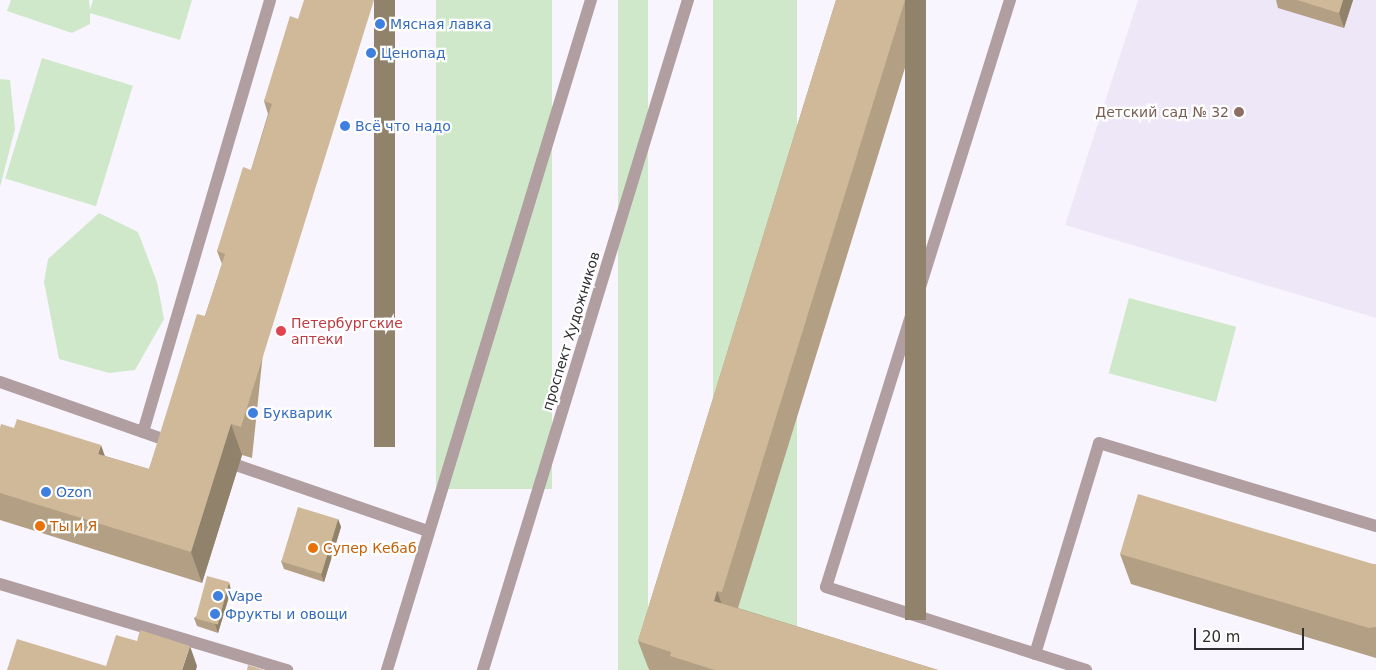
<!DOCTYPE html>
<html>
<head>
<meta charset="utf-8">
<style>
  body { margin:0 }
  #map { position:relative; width:1376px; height:670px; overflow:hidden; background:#f9f5ff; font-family:"DejaVu Sans",sans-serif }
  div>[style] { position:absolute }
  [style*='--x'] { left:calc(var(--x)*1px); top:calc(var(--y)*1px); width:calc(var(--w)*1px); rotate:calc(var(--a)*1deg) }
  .built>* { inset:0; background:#eee7f8 }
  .green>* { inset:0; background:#cfe8ca; transform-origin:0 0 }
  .service>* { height:12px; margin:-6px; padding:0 6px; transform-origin:6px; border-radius:6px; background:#b19ea1 }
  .tertiary>* { height:12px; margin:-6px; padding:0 6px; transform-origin:6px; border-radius:6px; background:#b19ea1 }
  .wall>* { inset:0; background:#b29f84 }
  .shaded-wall>* { inset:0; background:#91826b; transform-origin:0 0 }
  .building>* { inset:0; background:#cfb999; transform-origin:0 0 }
  .dots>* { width:14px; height:14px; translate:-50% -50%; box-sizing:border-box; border:2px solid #fff; border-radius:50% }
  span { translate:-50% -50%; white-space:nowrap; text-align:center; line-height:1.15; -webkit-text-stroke:4.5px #fff; paint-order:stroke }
  .shop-label { font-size:14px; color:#366cbe }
  .left { translate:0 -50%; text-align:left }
  .education-label { font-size:14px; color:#785e54 }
  .right { translate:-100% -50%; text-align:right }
  .health-label { font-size:14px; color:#be3a42 }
  .street-label { font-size:14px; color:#2f2d31 }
  .food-label { font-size:14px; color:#c56008 }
  .scale { position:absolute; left:1194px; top:628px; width:110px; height:22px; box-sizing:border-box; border:2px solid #2f2d31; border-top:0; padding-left:6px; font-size:15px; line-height:18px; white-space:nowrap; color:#2f2d31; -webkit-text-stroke:4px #fff; paint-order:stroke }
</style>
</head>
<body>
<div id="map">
  <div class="built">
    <div style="clip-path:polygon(1138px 0,1376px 0,1376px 318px,1065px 225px)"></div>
  </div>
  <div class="green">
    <div style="clip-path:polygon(11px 0,89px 0,90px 10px,93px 0,192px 0,180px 40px,90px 13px,90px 24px,72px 33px,7px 11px)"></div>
    <div style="left:436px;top:0;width:116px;height:489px"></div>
    <div style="left:618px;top:0;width:30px;height:701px"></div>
    <div style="left:713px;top:0;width:84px;height:701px"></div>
    <div style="left:42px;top:58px;width:95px;height:126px;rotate:17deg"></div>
    <div style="clip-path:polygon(0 79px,10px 80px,15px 129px,0 187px)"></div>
    <div style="clip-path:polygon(99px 213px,138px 232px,157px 282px,164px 319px,135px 370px,109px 373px,59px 359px,44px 282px,48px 259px)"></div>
    <div style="left:1129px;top:298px;width:111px;height:78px;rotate:15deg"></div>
  </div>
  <div class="service">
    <div style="--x:1010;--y:0;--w:615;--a:107.4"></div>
    <div style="--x:826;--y:587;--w:273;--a:17.7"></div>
    <div style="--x:0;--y:382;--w:184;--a:19.3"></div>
    <div style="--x:143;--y:432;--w:450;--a:-73.6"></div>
    <div style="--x:239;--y:466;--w:200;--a:19"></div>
    <div style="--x:0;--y:584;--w:300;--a:16.7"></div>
    <div style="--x:1035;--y:654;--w:220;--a:-73.1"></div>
    <div style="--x:1099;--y:443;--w:289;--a:16.7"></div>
  </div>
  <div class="tertiary">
    <div style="--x:387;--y:670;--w:700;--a:-73.07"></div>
    <div style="--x:483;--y:670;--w:701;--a:-72.99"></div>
  </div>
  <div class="wall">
    <div style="clip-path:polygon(836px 0,926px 0,738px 608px,938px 670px,649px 670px,638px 641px)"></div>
    <div style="clip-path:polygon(1276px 0,1353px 0,1344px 28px,1278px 8px)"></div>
    <div style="clip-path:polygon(298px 19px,252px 458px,242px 455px,202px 583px,0 520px,0 428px,105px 456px,149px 469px,205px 316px,222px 264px,217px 251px,251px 170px,268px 114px,264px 101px)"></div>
    <div style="clip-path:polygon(338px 519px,341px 527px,324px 582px,284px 569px,281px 561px)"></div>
    <div style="clip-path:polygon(1120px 554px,1373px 564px,1376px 564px,1376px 658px,1131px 584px)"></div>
    <div style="clip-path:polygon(231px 590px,218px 633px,197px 626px,194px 618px)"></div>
  </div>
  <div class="shaded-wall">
    <div style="left:374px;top:0;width:21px;height:447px"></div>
    <div style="left:905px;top:0;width:21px;height:620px"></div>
    <div style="clip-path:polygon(1343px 0,1353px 0,1344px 28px,1339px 13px)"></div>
    <div style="clip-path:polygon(231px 424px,242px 455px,202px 583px,191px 552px)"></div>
    <div style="clip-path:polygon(101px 445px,112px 476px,98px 454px)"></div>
    <div style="clip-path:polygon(338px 519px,341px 527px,324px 582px,321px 574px)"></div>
    <div style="clip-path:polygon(229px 582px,231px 590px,218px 633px,215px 624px)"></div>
    <div style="clip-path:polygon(717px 591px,728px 622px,714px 601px)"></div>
    <div style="clip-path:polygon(190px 646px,197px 666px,196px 670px,182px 670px)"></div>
  </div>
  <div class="building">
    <div style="clip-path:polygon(304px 0,374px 0,241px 427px,231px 424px,191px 552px,0 493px,0 428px,1px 424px,14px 428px,17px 419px,101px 445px,98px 454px,149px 469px,197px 314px,205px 316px,225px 254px,217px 251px,243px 167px,251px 170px,272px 104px,264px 101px,290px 16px,298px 19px)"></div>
    <div style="clip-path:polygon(836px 0,905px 0,722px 592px,717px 591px,714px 601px,938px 670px,715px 670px,670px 656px,671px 652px,638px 641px)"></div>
    <div style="clip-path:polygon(1297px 0,1343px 0,1339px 13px)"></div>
    <div style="clip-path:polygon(1138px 494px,1373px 564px,1376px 564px,1376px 627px,1369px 628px,1120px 554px)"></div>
    <div style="left:298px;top:507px;width:42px;height:57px;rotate:17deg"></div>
    <div style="left:207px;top:576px;width:23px;height:44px;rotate:15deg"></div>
    <div style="clip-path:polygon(140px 630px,190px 646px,182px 670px,7px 670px,17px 639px,106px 666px,116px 635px,137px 641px)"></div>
    <div style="clip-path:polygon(248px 665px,264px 670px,247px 670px)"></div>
  </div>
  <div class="dots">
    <div style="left:380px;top:24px;background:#3f7fe0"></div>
    <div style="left:371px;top:53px;background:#3f7fe0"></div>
    <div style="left:1239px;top:112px;background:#8d6e63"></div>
    <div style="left:345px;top:126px;background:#3f7fe0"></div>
    <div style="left:281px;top:331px;background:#e0444e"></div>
    <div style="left:253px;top:413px;background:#3f7fe0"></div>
    <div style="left:46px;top:492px;background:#3f7fe0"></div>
    <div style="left:40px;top:526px;background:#e8710a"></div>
    <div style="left:313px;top:548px;background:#e8710a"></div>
    <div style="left:218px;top:596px;background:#3f7fe0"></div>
    <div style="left:215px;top:614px;background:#3f7fe0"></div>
  </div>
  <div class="shop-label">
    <span class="left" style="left:390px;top:24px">Мясная лавка</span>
    <span class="left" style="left:381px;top:53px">Ценопад</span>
    <span class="left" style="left:355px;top:126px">Всё что надо</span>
    <span class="left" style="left:263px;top:413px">Букварик</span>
    <span class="left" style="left:56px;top:492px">Ozon</span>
    <span class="left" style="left:228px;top:596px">Vape</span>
    <span class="left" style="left:225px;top:614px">Фрукты и овощи</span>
  </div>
  <div class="education-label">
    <span class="right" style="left:1229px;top:112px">Детский сад № 32</span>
  </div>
  <div class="health-label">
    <span class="left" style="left:291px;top:331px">Петербургские<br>аптеки</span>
  </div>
  <div class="street-label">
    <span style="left:571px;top:331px;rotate:-73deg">проспект Художников</span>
  </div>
  <div class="food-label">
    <span class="left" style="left:50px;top:526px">Ты и Я</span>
    <span class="left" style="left:323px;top:548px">Супер Кебаб</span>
  </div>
  <div class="scale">20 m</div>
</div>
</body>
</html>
